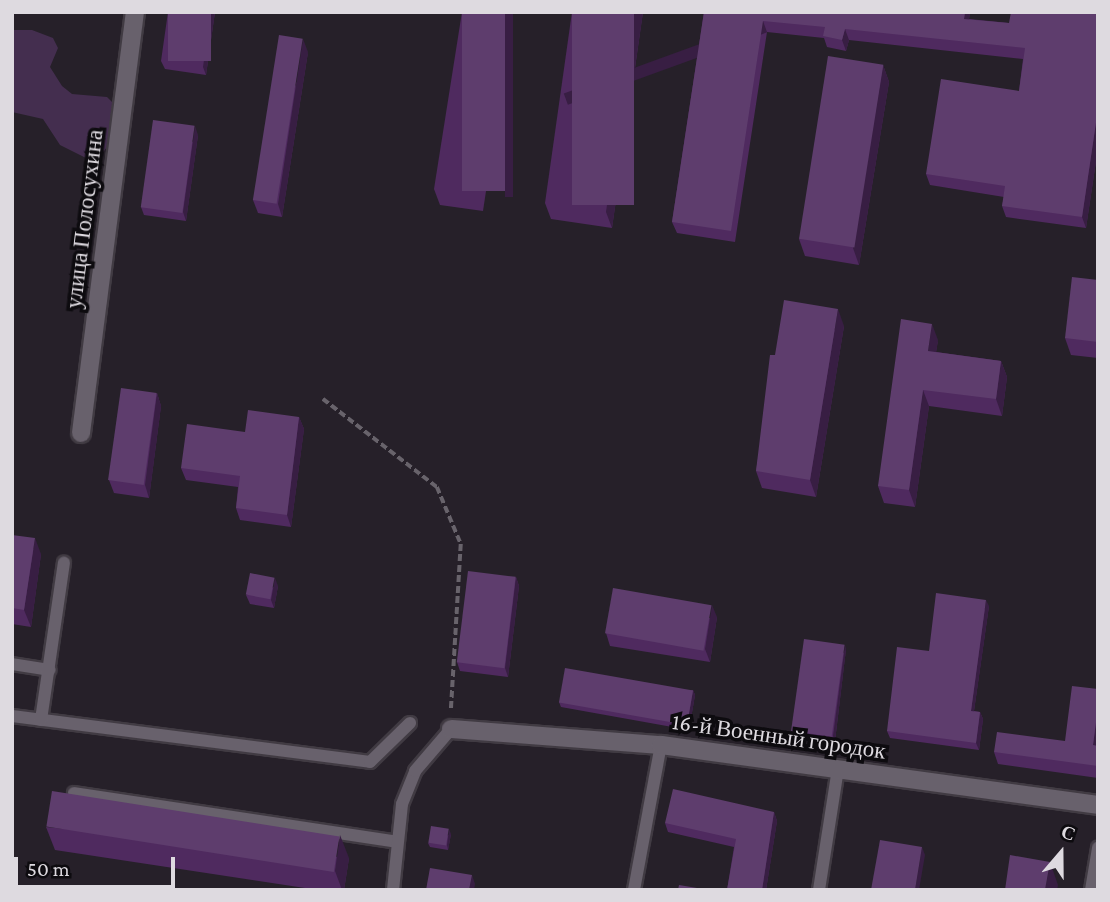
<!DOCTYPE html>
<html>
<head>
<meta charset="utf-8">
<style>
  body { margin:0 }
  #map { position:relative; width:1110px; height:902px; overflow:hidden; background:#262029; font-family:"Crimson Pro",serif }
  div>[style] { position:absolute }
  [style*='--x'] { left:calc(var(--x)*1px); top:calc(var(--y)*1px); width:calc(var(--w)*1px); rotate:calc(var(--a)*1deg) }
  .green>* { inset:0; background:#442e4f }
  .path>* { height:3.5px; margin-top:-1.75px; transform-origin:0; background:repeating-linear-gradient(90deg,#68636b 0 7px,transparent 0 10.5px) }
  .roads { filter:drop-shadow(2px 0 #413b43) drop-shadow(-2px 0 #413b43) drop-shadow(0 2px #413b43) drop-shadow(0 -2px #413b43) }
  .service>* { height:12px; margin:-6px; padding:0 6px; transform-origin:6px; border-radius:6px; background:#68616c }
  .minor>* { height:18px; margin:-9px; padding:0 9px; transform-origin:9px; border-radius:9px; background:#68616c }
  .wall>* { inset:0; background:#4f2a5f }
  .shaded-wall>* { inset:0; background:#381e43; transform-origin:0 0 }
  .building>* { inset:0; background:#5e3d6d; transform-origin:0 0 }
  span { translate:-50% -50%; white-space:nowrap; text-align:center; line-height:1.15; -webkit-text-stroke:7px #0d0b0f; paint-order:stroke }
  .street-label { font-size:23px; color:#dedae0 }
  .frame { position:absolute; inset:0; border:14px solid #dedae0; pointer-events:none }
  .north { position:absolute; left:1026px; top:818px; width:70px; height:70px; -webkit-text-stroke:5px #0d0b0f; paint-order:stroke; rotate:20deg; font-size:19px; font-weight:700; line-height:28px; text-align:center; color:#dedae0 }
  .north::after { content:''; display:block; margin:auto; width:24px; height:32px; background:#dedae0; clip-path:polygon(50% 0,100% 100%,50% 72%,0 100%) }
  .scale { position:absolute; left:14px; top:857px; width:161px; height:32px; box-sizing:border-box; border:4px solid #dedae0; border-top:0; padding-left:9px; font-size:21px; line-height:24px; white-space:nowrap; color:#dedae0; -webkit-text-stroke:5px #0d0b0f; paint-order:stroke }
</style>
</head>
<body>
<div id="map">
  <div class="green">
    <div style="clip-path:polygon(12px 30px,32px 30px,53px 38px,58px 48px,50px 67px,62px 86px,72px 94px,107px 97px,115px 105px,112px 140px,99px 158px,88px 159px,60px 145px,43px 119px,12px 112px)"></div>
  </div>
  <div class="path">
    <div style="--x:323;--y:399;--w:144;--a:37.7"></div>
    <div style="--x:437;--y:487;--w:62;--a:67.2"></div>
    <div style="--x:461;--y:544;--w:166;--a:93.4"></div>
  </div>
  <div class="roads">
    <div class="service">
      <div style="--x:12;--y:664;--w:38;--a:9"></div>
      <div style="--x:12;--y:716;--w:361;--a:7.3"></div>
      <div style="--x:370;--y:762;--w:56;--a:-44.3"></div>
      <div style="--x:41;--y:720;--w:159;--a:-81.7"></div>
      <div style="--x:74;--y:793;--w:327;--a:8.6"></div>
      <div style="--x:393;--y:890;--w:86;--a:-84"></div>
      <div style="--x:402;--y:804;--w:35;--a:-68"></div>
      <div style="--x:415;--y:771;--w:55;--a:-49.4"></div>
      <div style="--x:634;--y:890;--w:147;--a:-79.5"></div>
      <div style="--x:819;--y:890;--w:122;--a:-81.1"></div>
      <div style="--x:1091;--y:890;--w:43;--a:-80.5"></div>
    </div>
    <div class="minor">
      <div style="--x:81;--y:433;--w:424;--a:-82.7"></div>
      <div style="--x:451;--y:729;--w:211;--a:4.4"></div>
      <div style="--x:661;--y:745;--w:441;--a:7.8"></div>
    </div>
  </div>
  <div class="wall">
    <div style="clip-path:polygon(168px 12px,215px 12px,206px 75px,165px 69px,161px 61px)"></div>
    <div style="clip-path:polygon(462px 12px,513px 12px,483px 211px,440px 205px,434px 189px)"></div>
    <div style="clip-path:polygon(572px 12px,643px 12px,612px 228px,551px 219px,545px 203px)"></div>
    <div style="clip-path:polygon(704px 12px,970px 12px,969px 19px,1009px 23px,1098px 12px,1098px 148px,1086px 228px,1006px 217px,1002px 206px,1004px 197px,930px 185px,926px 174px,1019px 91px,1023px 59px,849px 40px,846px 51px,827px 47px,824px 38px,767px 32px,735px 242px,677px 233px,672px 222px)"></div>
    <div style="clip-path:polygon(308px 52px,282px 217px,258px 213px,253px 200px)"></div>
    <div style="clip-path:polygon(883px 65px,889px 82px,859px 265px,805px 256px,799px 239px)"></div>
    <div style="clip-path:polygon(198px 135px,186px 221px,144px 215px,141px 207px)"></div>
    <div style="clip-path:polygon(1098px 280px,1098px 358px,1071px 355px,1065px 338px)"></div>
    <div style="clip-path:polygon(844px 326px,816px 497px,762px 488px,756px 471px,775px 355px)"></div>
    <div style="clip-path:polygon(938px 340px,936px 352px,1001px 361px,1007px 377px,1002px 416px,929px 406px,915px 507px,884px 503px,878px 486px)"></div>
    <div style="clip-path:polygon(157px 393px,161px 406px,149px 498px,114px 493px,109px 480px)"></div>
    <div style="clip-path:polygon(299px 417px,304px 429px,291px 527px,240px 520px,236px 508px,238px 487px,186px 480px,181px 468px,245px 432px)"></div>
    <div style="clip-path:polygon(12px 535px,41px 554px,31px 627px,12px 624px)"></div>
    <div style="clip-path:polygon(516px 577px,519px 586px,508px 677px,460px 671px,457px 662px)"></div>
    <div style="clip-path:polygon(278px 586px,274px 608px,250px 604px,246px 595px)"></div>
    <div style="clip-path:polygon(989px 606px,974px 711px,980px 712px,983px 719px,979px 750px,890px 738px,887px 731px,929px 651px)"></div>
    <div style="clip-path:polygon(717px 617px,710px 662px,610px 646px,606px 633px)"></div>
    <div style="clip-path:polygon(846px 649px,835px 741px,794px 736px,792px 731px)"></div>
    <div style="clip-path:polygon(1098px 689px,1098px 778px,998px 764px,994px 752px,1065px 741px)"></div>
    <div style="clip-path:polygon(693px 690px,695px 695px,689px 730px,561px 707px,559px 702px)"></div>
    <div style="clip-path:polygon(774px 812px,777px 821px,766px 890px,727px 890px,734px 847px,668px 832px,665px 823px)"></div>
    <div style="clip-path:polygon(46px 827px,349px 858px,344px 890px,318px 890px,55px 850px)"></div>
    <div style="clip-path:polygon(451px 834px,448px 850px,430px 847px,428px 843px)"></div>
  </div>
  <div class="shaded-wall">
    <div style="clip-path:polygon(211px 12px,215px 12px,206px 75px,203px 67px)"></div>
    <div style="left:505px;top:12px;width:8px;height:185px"></div>
    <div style="clip-path:polygon(634px 12px,643px 12px,612px 228px,606px 212px)"></div>
    <div style="clip-path:polygon(965px 12px,970px 12px,968px 30px,964px 19px)"></div>
    <div style="left:763px;top:21px;width:12px;height:212px;rotate:70deg"></div>
    <div style="clip-path:polygon(845px 29px,849px 40px,846px 51px,842px 40px)"></div>
    <div style="clip-path:polygon(303px 39px,308px 52px,282px 217px,278px 204px)"></div>
    <div style="clip-path:polygon(883px 65px,889px 82px,859px 265px,853px 248px)"></div>
    <div style="clip-path:polygon(1098px 109px,1098px 148px,1086px 228px,1082px 217px)"></div>
    <div style="clip-path:polygon(195px 126px,198px 135px,186px 221px,183px 212px)"></div>
    <div style="clip-path:polygon(838px 309px,844px 326px,816px 497px,810px 480px)"></div>
    <div style="clip-path:polygon(932px 324px,938px 340px,934px 367px,928px 351px)"></div>
    <div style="clip-path:polygon(1001px 361px,1007px 377px,1002px 416px,996px 399px)"></div>
    <div style="clip-path:polygon(923px 390px,929px 406px,915px 507px,909px 490px)"></div>
    <div style="clip-path:polygon(157px 393px,161px 406px,149px 498px,145px 485px)"></div>
    <div style="clip-path:polygon(299px 417px,304px 429px,291px 527px,287px 515px)"></div>
    <div style="clip-path:polygon(35px 538px,41px 554px,31px 627px,24px 610px)"></div>
    <div style="clip-path:polygon(516px 577px,519px 586px,508px 677px,505px 668px)"></div>
    <div style="clip-path:polygon(275px 578px,278px 586px,274px 608px,271px 600px)"></div>
    <div style="clip-path:polygon(986px 600px,989px 606px,973px 718px,971px 711px)"></div>
    <div style="clip-path:polygon(712px 605px,717px 617px,710px 662px,705px 649px)"></div>
    <div style="clip-path:polygon(845px 645px,846px 649px,835px 741px,833px 736px)"></div>
    <div style="clip-path:polygon(693px 690px,695px 695px,689px 730px,687px 725px)"></div>
    <div style="clip-path:polygon(1098px 707px,1098px 754px,1093px 745px)"></div>
    <div style="clip-path:polygon(980px 712px,983px 719px,979px 750px,976px 743px)"></div>
    <div style="clip-path:polygon(774px 812px,777px 821px,766px 890px,762px 890px)"></div>
    <div style="clip-path:polygon(449px 829px,451px 834px,448px 850px,447px 845px)"></div>
    <div style="clip-path:polygon(340px 835px,349px 858px,344px 890px,342px 890px,335px 871px)"></div>
    <div style="clip-path:polygon(922px 847px,925px 855px,919px 890px,915px 890px)"></div>
    <div style="clip-path:polygon(1050px 862px,1058px 885px,1057px 890px,1045px 890px)"></div>
    <div style="clip-path:polygon(472px 875px,475px 884px,474px 890px,469px 890px)"></div>
  </div>
  <div class="building">
    <div style="left:168px;top:12px;width:43px;height:49px"></div>
    <div style="left:462px;top:12px;width:43px;height:179px"></div>
    <div style="left:572px;top:12px;width:62px;height:193px"></div>
    <div style="clip-path:polygon(704px 12px,965px 12px,964px 19px,1009px 23px,1011px 12px,1098px 12px,1098px 109px,1082px 217px,1002px 206px,1005px 186px,926px 174px,941px 79px,1019px 91px,1025px 48px,845px 29px,842px 40px,823px 36px,825px 27px,763px 21px,731px 231px,672px 222px)"></div>
    <div style="left:279px;top:35px;width:24px;height:167px;rotate:9deg"></div>
    <div style="left:828px;top:56px;width:56px;height:185px;rotate:9deg"></div>
    <div style="left:153px;top:120px;width:42px;height:88px;rotate:8deg"></div>
    <div style="clip-path:polygon(1072px 277px,1098px 280px,1098px 342px,1065px 338px)"></div>
    <div style="clip-path:polygon(784px 300px,838px 309px,810px 480px,756px 471px,770px 355px,775px 355px)"></div>
    <div style="clip-path:polygon(901px 319px,932px 324px,928px 351px,1001px 361px,996px 399px,923px 390px,909px 490px,878px 486px)"></div>
    <div style="left:121px;top:388px;width:36px;height:93px;rotate:8deg"></div>
    <div style="clip-path:polygon(248px 410px,299px 417px,287px 515px,236px 508px,240px 476px,181px 468px,187px 424px,245px 432px)"></div>
    <div style="clip-path:polygon(12px 535px,35px 538px,24px 610px,12px 608px)"></div>
    <div style="left:468px;top:571px;width:48px;height:92px;rotate:7deg"></div>
    <div style="left:250px;top:573px;width:25px;height:22px;rotate:11deg"></div>
    <div style="left:613px;top:588px;width:100px;height:46px;rotate:10deg"></div>
    <div style="clip-path:polygon(936px 593px,986px 600px,971px 711px,980px 712px,976px 743px,887px 731px,897px 647px,929px 651px)"></div>
    <div style="left:804px;top:639px;width:41px;height:93px;rotate:8deg"></div>
    <div style="left:565px;top:668px;width:130px;height:35px;rotate:10deg"></div>
    <div style="clip-path:polygon(1072px 686px,1098px 689px,1098px 707px,1093px 745px,1098px 746px,1098px 766px,994px 752px,997px 732px,1065px 741px)"></div>
    <div style="clip-path:polygon(673px 789px,774px 812px,762px 890px,727px 890px,736px 839px,665px 823px)"></div>
    <div style="left:52px;top:791px;width:291px;height:36px;rotate:9deg"></div>
    <div style="left:431px;top:826px;width:18px;height:17px;rotate:9deg"></div>
    <div style="clip-path:polygon(880px 840px,922px 847px,915px 890px,871px 890px)"></div>
    <div style="clip-path:polygon(1010px 855px,1050px 862px,1045px 890px,1005px 890px)"></div>
    <div style="clip-path:polygon(430px 868px,472px 875px,469px 890px,426px 890px)"></div>
    <div style="clip-path:polygon(679px 885px,709px 890px,678px 890px)"></div>
  </div>
  <div class="street-label">
    <span style="left:84px;top:219px;rotate:-83deg">улица Полосухина</span>
    <span style="left:779px;top:736px;rotate:8deg">16-й Военный городок</span>
  </div>
  <div class="frame"></div>
  <div class="north">С</div>
  <div class="scale">50 m</div>
</div>
</body>
</html>
